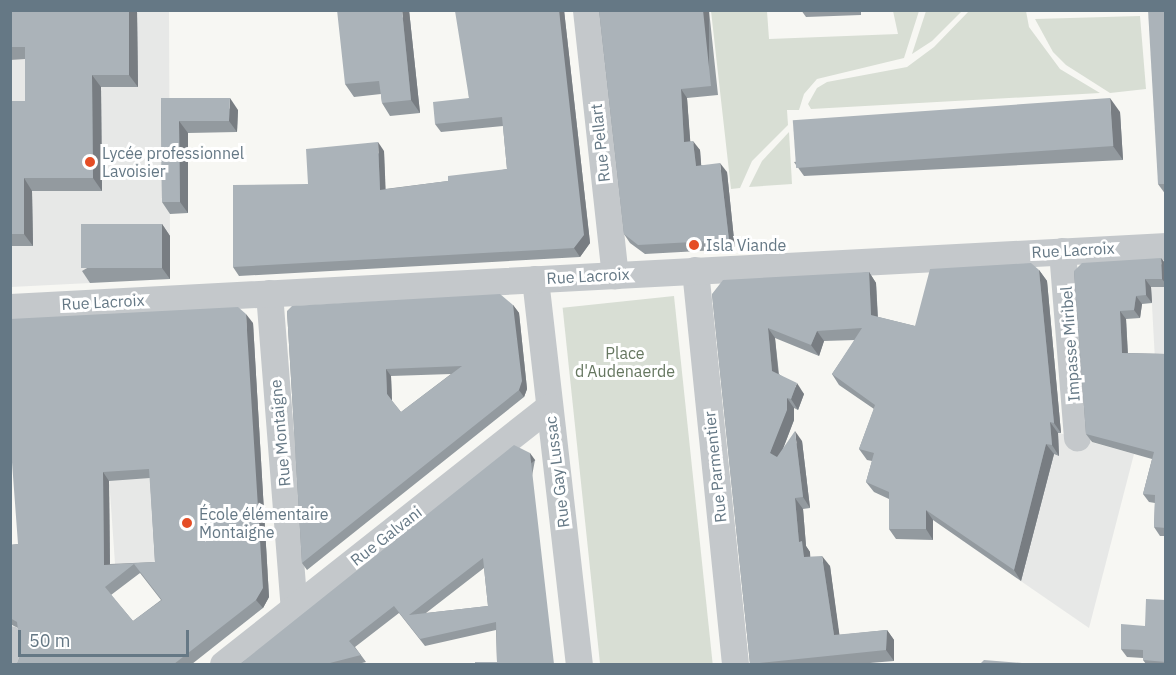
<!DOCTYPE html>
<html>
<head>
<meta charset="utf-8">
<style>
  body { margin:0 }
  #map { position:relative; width:1176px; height:675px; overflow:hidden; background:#f7f7f3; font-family:"IBM Plex Sans",sans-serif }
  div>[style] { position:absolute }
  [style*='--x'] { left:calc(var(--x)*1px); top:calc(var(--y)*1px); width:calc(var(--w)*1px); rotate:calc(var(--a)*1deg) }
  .built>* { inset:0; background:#e7e8e7; transform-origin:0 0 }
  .green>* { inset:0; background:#d8ded4; transform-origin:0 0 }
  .minor>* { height:27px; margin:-13.5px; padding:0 13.5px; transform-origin:13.5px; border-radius:13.5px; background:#c4c8cb }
  .wall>* { inset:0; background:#939a9f }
  .shaded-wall>* { inset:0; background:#787d82; transform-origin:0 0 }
  .building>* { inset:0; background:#abb3b9; transform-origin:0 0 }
  .dots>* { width:16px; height:16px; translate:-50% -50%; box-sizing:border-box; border:3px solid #fff; border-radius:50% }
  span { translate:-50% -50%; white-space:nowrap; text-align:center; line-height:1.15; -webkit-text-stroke:6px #fff; paint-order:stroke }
  .street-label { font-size:16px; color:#657885 }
  .poi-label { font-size:16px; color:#657885 }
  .left { translate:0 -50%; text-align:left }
  .park-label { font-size:16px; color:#667760 }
  .frame { position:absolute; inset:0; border:12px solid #657885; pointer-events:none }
  .scale { position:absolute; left:18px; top:630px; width:171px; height:27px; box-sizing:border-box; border:3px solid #657885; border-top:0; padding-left:8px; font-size:18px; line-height:21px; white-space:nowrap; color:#657885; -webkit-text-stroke:4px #fff; paint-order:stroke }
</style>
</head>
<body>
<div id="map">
  <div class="built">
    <div style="clip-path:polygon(10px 11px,169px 11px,170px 242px,89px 238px,90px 283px,11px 287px)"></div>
    <div style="clip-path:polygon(1165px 267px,1165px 417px,1158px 416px,1150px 268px)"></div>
    <div style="clip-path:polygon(991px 414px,1134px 454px,1089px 628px,960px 539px)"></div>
    <div style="left:260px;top:458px;width:107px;height:152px;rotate:86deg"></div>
  </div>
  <div class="green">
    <div style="clip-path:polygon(711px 11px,767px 11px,769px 39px,898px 34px,893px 11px,919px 11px,904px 58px,817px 79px,804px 94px,799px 110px,787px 110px,788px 125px,752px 161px,740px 188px,731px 189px)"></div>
    <div style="clip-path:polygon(926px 11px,962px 11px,932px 41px,912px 54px)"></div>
    <div style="clip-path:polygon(969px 11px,1026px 11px,1029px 27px,1060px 69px,1100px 93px,811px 109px,808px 104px,817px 88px,827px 82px,907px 67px,934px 47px)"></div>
    <div style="clip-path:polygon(1140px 16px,1146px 89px,1110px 93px,1066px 65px,1053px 52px,1035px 19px)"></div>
    <div style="clip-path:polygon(789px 132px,792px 184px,749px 187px,762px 161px)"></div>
    <div style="left:674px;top:296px;width:370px;height:112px;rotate:84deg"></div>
  </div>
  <div class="minor">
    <div style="--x:586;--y:10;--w:267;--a:83.8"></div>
    <div style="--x:1062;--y:251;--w:187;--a:85.4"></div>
    <div style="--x:695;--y:270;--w:396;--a:84.2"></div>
    <div style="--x:535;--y:279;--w:388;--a:83.5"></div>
    <div style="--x:269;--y:293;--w:317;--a:85.5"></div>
    <div style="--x:10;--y:307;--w:1158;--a:-3.02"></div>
    <div style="--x:10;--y:639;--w:25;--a:85"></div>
    <div style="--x:223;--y:664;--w:415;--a:-38.3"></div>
  </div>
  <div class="wall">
    <div style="clip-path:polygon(10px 10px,137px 10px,138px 87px,101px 87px,102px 191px,32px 191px,33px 246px,10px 246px,10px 101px,25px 101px,25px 59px,10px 60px)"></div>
    <div style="clip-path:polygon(409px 10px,420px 113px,390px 116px,382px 103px,381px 94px,354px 97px,345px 84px)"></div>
    <div style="clip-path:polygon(462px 10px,564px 10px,590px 243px,580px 257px,239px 276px,233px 267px,308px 184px,384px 151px,385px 189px,448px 181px,507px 169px,503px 126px,441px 132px,435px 124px,469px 98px)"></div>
    <div style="clip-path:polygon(599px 10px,709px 10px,718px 95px,687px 98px,690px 141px,700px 150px,701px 165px,727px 172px,735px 249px,645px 254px,630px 243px,624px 234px)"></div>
    <div style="clip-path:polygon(801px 10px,861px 10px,861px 15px,806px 17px)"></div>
    <div style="clip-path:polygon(1166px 10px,1166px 195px,1158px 184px)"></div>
    <div style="clip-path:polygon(161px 98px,238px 110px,237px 132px,188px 133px,188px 213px,170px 214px,162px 202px)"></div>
    <div style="clip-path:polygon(1120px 112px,1123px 160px,804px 176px,794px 162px)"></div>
    <div style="clip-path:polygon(162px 224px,170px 236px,170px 279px,90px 283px,82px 271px)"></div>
    <div style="clip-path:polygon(1166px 264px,1166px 287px,1151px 287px,1152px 303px,1142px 304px,1140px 318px,1126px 319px,1128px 353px,1166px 354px,1166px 536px,1160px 536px,1154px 527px,1155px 503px,1149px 502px,1143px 494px,1152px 459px,1092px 442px,1086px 434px,1074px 271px)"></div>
    <div style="clip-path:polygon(1039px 270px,1047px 281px,1061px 433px,1058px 433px,1059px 456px,1054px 454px,1021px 581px,933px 520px,933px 540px,896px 539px,889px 529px,889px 499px,874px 492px,866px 482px,872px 461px,867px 460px,859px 449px,874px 409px,839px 385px,832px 374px,855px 340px,824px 341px,819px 356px,775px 338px,779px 374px,804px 394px,798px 410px,794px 408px,794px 420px,783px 449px,802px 441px,810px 508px,803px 509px,806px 546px,810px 552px,810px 557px,830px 566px,839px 635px,887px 630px,894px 640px,894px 661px,858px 664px,750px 664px,712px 294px,869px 272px,876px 283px,878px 317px,915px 326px)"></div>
    <div style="clip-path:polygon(evenodd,513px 305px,519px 313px,527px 389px,524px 397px,307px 570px,302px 563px,287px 311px,513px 305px,451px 374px,401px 412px,392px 401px,391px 376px,451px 374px)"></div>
    <div style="clip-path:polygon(evenodd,253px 323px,269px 597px,263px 608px,192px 664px,17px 664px,21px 654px,18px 628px,10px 624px,10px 545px,18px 544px,253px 323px,150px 478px,155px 562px,110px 564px,109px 481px,150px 478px,253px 323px,140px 573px,161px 600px,133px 621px,111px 595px,140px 573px)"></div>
    <div style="clip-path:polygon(evenodd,535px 460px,497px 662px,496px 630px,425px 646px,399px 613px,355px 647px,366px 662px,358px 664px,240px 664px,535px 460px,484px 568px,488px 606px,426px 613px,484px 568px)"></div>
    <div style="clip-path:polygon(1166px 600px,1166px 664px,1146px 664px,1143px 660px,1143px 658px,1127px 657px,1121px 649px,1145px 626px)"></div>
  </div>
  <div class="shaded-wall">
    <div style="clip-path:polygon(129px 10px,137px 10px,138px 87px,129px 75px)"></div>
    <div style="clip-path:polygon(402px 10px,409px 10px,420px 113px,411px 100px)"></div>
    <div style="clip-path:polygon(559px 10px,564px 10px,590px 243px,580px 257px,574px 248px)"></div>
    <div style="left:703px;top:10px;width:6px;height:76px"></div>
    <div style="clip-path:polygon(92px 75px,101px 87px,102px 191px,93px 178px)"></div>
    <div style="clip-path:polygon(681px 89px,687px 98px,691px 151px,684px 142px)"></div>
    <div style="clip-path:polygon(230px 98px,238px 110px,237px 132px,229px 121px)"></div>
    <div style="clip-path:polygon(1110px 98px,1120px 112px,1123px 160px,1113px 146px)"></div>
    <div style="clip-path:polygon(179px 121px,188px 133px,188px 213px,180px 202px)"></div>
    <div style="clip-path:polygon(693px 141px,700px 150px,702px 175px,696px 166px)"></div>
    <div style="clip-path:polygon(378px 142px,384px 151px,386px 198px,380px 190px)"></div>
    <div style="clip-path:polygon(720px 163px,727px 172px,735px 249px,729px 240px)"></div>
    <div style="clip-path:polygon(24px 178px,32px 191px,33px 246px,24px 234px)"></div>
    <div style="clip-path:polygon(162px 224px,170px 236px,170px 279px,162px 268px)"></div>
    <div style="clip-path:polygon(1161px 258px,1166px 264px,1166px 284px,1162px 279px)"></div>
    <div style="clip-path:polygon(1039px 270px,1047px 281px,1061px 433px,1054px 423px)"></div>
    <div style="clip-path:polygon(869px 272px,876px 283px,878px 326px,871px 315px)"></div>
    <div style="clip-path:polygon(1145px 279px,1151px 287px,1152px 303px,1146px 295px)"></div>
    <div style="clip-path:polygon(1136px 296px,1142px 304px,1140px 318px,1134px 310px)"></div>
    <div style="clip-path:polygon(513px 305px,519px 313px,527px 389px,524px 397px,519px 390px)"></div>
    <div style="clip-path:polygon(1120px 311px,1126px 319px,1128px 361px,1122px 353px)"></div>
    <div style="clip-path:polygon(246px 314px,253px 323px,269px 597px,263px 608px,256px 600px)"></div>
    <div style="clip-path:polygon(768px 328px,775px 338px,779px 381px,772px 371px)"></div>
    <div style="clip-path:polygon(817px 331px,824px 341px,819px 356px,811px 345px)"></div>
    <div style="clip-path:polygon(386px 369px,391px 376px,392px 402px,387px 394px)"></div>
    <div style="clip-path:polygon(797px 383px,804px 394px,798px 410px,791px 399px)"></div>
    <div style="clip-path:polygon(787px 398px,794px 408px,794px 420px,777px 464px,770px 453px)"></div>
    <div style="clip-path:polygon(1050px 422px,1058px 433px,1059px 456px,1052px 445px)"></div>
    <div style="clip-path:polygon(795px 431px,802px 441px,810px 508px,803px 497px)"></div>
    <div style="clip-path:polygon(1046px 444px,1054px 454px,1021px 581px,1014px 570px)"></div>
    <div style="left:530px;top:453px;width:9px;height:212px;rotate:54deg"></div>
    <div style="clip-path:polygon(103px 472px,109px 481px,110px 574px,104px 565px)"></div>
    <div style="clip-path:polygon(795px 498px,803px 509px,806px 546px,810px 552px,811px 568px,804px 557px,799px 542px)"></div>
    <div style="clip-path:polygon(926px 510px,933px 520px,933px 540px,926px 529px)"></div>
    <div style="clip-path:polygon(822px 556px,830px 566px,841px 646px,834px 635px)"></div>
    <div style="clip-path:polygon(887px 630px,894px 640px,894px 661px,886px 650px)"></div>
  </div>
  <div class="building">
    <div style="clip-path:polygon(10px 10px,129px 10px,129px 75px,92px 75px,93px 178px,24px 178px,24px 234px,10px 234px,10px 101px,25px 101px,25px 47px,10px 47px)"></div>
    <div style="clip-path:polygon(337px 10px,402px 10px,411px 100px,382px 103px,379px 81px,345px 84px)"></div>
    <div style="clip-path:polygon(462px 10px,559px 10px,584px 235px,574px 248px,233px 267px,233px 185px,308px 184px,306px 149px,378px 142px,380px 190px,448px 181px,448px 176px,507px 169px,502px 117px,435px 124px,433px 102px,469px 98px,455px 11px)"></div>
    <div style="clip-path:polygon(599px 10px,703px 10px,711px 86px,681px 89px,684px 142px,693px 141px,696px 166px,720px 163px,729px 240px,638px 245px,624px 234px)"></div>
    <div style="clip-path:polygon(1148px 10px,1166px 10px,1166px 184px,1158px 184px)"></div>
    <div style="clip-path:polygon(161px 98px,230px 98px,229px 121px,179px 121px,180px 202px,162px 202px)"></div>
    <div style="left:1110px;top:98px;width:48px;height:318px;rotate:86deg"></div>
    <div style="left:162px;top:224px;width:44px;height:81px;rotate:90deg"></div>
    <div style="clip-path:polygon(1161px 258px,1162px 279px,1145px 279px,1146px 295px,1136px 296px,1134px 310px,1120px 311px,1122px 353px,1166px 354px,1166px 528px,1154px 527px,1155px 495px,1143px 494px,1154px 452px,1086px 434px,1074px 271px,1082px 263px)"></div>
    <div style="clip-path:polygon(1031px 263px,1039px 270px,1054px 423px,1050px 422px,1052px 445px,1046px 444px,1014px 570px,926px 510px,926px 529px,889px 529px,889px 492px,866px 482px,874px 453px,859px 449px,875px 405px,832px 374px,862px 328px,817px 331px,811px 345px,768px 328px,772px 371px,797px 383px,791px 399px,787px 398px,787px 410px,770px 453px,777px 457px,795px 431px,803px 497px,795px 498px,799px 542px,802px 541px,804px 557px,822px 556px,834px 635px,887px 630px,886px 650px,750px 664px,712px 294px,723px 280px,869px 272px,871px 315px,915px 326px,930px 269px)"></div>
    <div style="clip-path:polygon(evenodd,500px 294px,513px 305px,522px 381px,519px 390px,302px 563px,287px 311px,292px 306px,500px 294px,462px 366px,401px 412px,387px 394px,386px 369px,462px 366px)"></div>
    <div style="clip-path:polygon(evenodd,238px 307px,246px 314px,263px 588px,256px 600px,174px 664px,17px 664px,21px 654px,17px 622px,10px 618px,10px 545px,18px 544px,10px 435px,10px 319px,238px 307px,149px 469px,155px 562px,104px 565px,103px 472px,149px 469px,238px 307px,134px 564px,162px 600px,133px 621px,105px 587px,134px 564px)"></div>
    <div style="clip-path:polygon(evenodd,514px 445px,530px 453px,554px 664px,475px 664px,475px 662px,497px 662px,496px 622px,420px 639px,394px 606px,349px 641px,361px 655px,326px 664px,240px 664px,514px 445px,483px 558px,488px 606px,409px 615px,483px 558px)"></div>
    <div style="clip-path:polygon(1146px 599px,1166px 600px,1166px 662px,1143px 660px,1143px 650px,1121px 649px,1121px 624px,1145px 626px)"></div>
    <div style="clip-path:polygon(984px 660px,1022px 663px,1022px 664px,981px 664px,981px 663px)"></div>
  </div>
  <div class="dots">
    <div style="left:90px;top:162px;background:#e54d25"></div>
    <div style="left:694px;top:245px;background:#e54d25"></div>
    <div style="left:187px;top:523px;background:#e54d25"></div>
  </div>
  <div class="street-label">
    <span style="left:600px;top:143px;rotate:-96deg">Rue Pellart</span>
    <span style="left:1073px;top:250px;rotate:-3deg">Rue Lacroix</span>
    <span style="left:588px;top:276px;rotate:-3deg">Rue Lacroix</span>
    <span style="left:103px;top:302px;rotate:-3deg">Rue Lacroix</span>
    <span style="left:1070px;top:344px;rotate:-94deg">Impasse Miribel</span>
    <span style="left:280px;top:433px;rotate:-95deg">Rue Montaigne</span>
    <span style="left:715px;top:467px;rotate:-96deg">Rue Parmentier</span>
    <span style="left:557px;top:472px;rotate:-97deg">Rue Gay Lussac</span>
    <span style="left:386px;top:536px;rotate:-38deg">Rue Galvani</span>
  </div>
  <div class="poi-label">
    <span class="left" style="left:102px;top:162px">Lycée professionnel<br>Lavoisier</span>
    <span class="left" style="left:706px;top:245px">Isla Viande</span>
    <span class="left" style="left:199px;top:523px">École élémentaire<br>Montaigne</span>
  </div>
  <div class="park-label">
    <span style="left:625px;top:362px">Place<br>d'Audenaerde</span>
  </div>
  <div class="frame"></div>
  <div class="scale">50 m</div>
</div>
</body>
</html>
